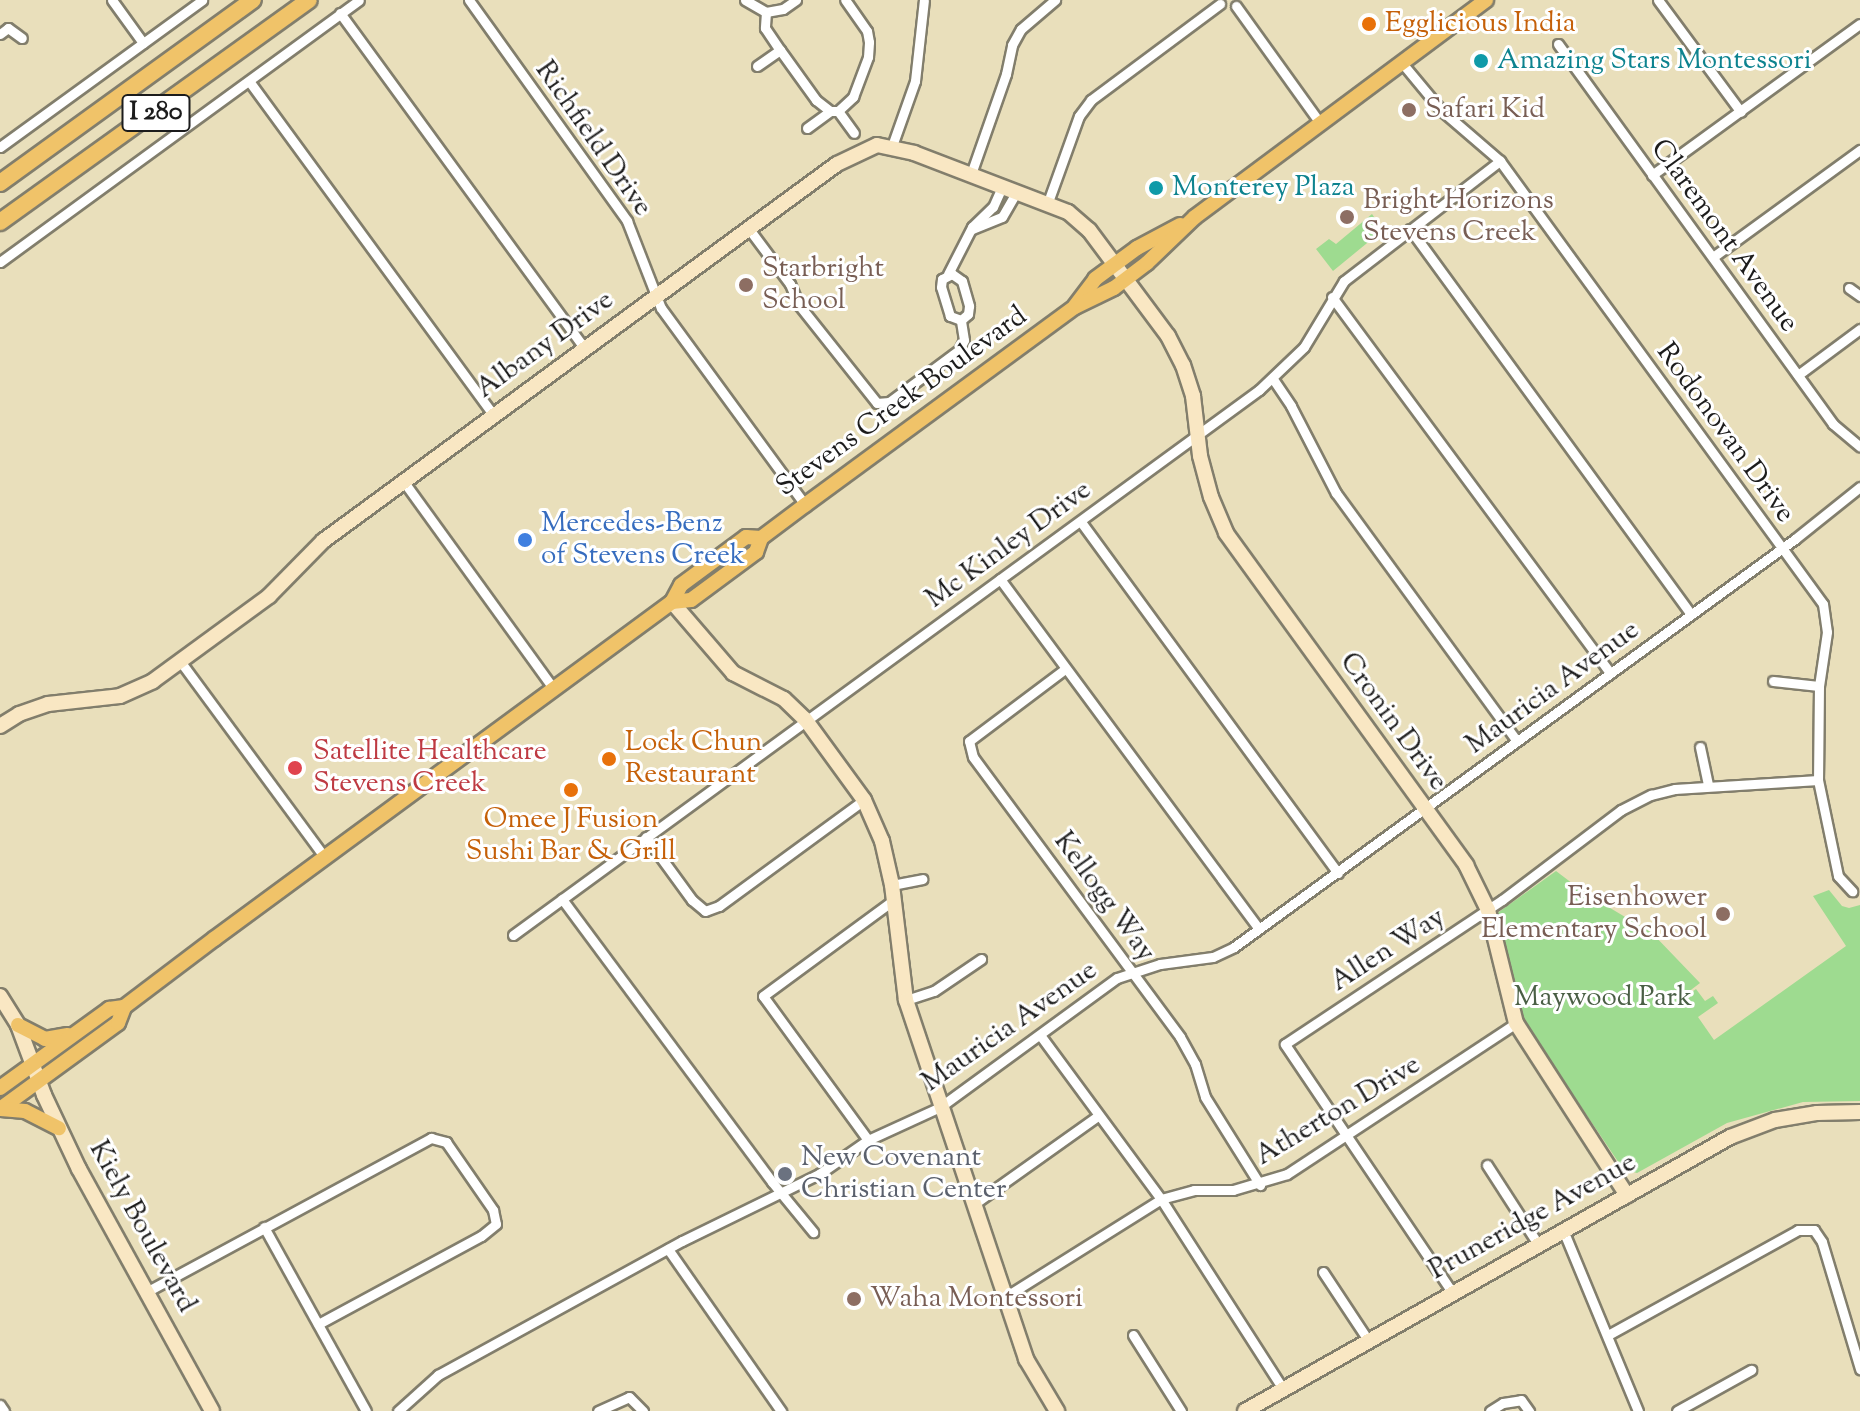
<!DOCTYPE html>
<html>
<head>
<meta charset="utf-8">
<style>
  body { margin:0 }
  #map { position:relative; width:1860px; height:1411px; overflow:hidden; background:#e9dfbb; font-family:"Sorts Mill Goudy",serif }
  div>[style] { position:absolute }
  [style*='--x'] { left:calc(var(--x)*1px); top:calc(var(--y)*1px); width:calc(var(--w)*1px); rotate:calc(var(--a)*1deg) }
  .green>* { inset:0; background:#9edb90 }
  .roads { filter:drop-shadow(2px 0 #827e6c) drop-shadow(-2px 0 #827e6c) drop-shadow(0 2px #827e6c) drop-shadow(0 -2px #827e6c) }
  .street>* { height:9px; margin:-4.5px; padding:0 4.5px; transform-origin:4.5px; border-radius:4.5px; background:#fff }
  .secondary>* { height:14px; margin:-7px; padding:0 7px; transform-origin:7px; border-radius:7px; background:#f9e7c3 }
  .primary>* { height:14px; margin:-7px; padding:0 7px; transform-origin:7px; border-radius:7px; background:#f0c369 }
  .highway>* { height:16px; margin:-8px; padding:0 8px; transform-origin:8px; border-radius:8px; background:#f0c369 }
  .dots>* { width:22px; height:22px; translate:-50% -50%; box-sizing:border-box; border:4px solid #fff; border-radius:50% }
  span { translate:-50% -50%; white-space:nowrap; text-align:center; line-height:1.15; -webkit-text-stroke:6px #fff; paint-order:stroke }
  .shield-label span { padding:2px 6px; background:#fff; border:2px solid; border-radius:6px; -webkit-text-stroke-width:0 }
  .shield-label { font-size:26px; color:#1c1c1c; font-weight:700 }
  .food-label { font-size:28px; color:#c56008 }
  .left { translate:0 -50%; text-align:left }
  .culture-label { font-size:28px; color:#0d838f }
  .education-label { font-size:28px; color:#785e54 }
  .right { translate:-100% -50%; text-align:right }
  .street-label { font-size:28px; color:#1c1c1c }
  .shop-label { font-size:28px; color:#366cbe }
  .health-label { font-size:28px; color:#be3a42 }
  .park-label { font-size:28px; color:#4a5f45 }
  .worship-label { font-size:28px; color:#5b616d }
</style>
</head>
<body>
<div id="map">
  <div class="green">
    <div style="clip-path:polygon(1372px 214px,1383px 230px,1333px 271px,1316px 249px,1329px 239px,1336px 244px)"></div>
    <div style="clip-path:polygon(1556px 871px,1585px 893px,1652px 933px,1700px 983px,1683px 996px,1689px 1005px,1685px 997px,1696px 989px,1705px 1001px,1713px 996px,1718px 1003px,1698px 1017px,1714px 1040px,1846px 946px,1813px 896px,1829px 890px,1842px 906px,1849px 908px,1860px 905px,1860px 1101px,1803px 1102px,1727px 1123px,1637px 1173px,1623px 1169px,1516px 1010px,1496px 914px)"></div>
  </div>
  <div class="roads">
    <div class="street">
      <div style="--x:112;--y:0;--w:53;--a:54.2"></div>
      <div style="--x:469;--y:0;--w:272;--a:54.4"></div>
      <div style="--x:627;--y:221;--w:93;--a:68.7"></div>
      <div style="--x:661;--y:308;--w:244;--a:53.8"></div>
      <div style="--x:745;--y:0;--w:24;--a:30"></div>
      <div style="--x:766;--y:12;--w:17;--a:-10"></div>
      <div style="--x:783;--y:9;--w:16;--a:-35"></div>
      <div style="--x:1658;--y:0;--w:139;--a:53.5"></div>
      <div style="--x:1236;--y:6;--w:144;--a:54.3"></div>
      <div style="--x:766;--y:12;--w:16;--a:94"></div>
      <div style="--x:765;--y:28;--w:27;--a:56"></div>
      <div style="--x:780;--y:50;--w:62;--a:54.2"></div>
      <div style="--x:816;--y:100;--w:18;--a:38"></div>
      <div style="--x:830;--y:111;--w:8;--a:0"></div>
      <div style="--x:838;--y:111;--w:21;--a:-43"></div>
      <div style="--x:853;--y:97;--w:43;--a:-69.4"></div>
      <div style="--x:868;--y:57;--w:15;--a:-86"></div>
      <div style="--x:869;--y:42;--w:11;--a:-100"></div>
      <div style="--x:867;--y:31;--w:38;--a:-125"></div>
      <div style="--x:340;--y:13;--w:416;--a:53.9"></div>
      <div style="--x:0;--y:34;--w:10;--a:-37"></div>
      <div style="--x:8;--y:28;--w:17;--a:36"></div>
      <div style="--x:1558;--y:44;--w:469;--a:54.1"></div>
      <div style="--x:1833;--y:424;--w:35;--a:40"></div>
      <div style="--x:1402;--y:63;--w:61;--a:50.3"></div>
      <div style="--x:1441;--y:110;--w:78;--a:40.8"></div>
      <div style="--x:1500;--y:161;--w:548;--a:53.9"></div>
      <div style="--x:1823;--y:604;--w:28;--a:82"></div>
      <div style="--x:1827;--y:632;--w:55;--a:98.4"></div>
      <div style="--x:1819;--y:686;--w:94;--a:90.6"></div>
      <div style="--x:1818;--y:780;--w:98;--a:78.2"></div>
      <div style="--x:1838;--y:876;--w:21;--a:47"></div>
      <div style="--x:757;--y:66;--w:28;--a:-35"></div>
      <div style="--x:249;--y:81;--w:415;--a:53.8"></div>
      <div style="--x:838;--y:111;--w:27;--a:54"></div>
      <div style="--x:807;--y:128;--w:29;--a:-36"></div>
      <div style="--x:892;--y:146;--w:69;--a:-70.5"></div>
      <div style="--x:915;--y:81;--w:81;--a:-83.7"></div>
      <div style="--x:0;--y:147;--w:250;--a:-36"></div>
      <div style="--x:971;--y:174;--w:106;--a:-70.7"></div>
      <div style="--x:1006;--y:74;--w:30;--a:-78"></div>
      <div style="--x:1012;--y:45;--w:18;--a:-61"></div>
      <div style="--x:1021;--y:29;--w:45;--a:-40.5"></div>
      <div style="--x:1652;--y:175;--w:257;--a:-36"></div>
      <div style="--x:1048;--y:202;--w:91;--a:-70.2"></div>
      <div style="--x:1079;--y:116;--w:20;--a:-53"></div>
      <div style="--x:1091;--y:100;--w:161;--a:-36.7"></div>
      <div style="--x:749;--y:229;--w:69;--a:53.3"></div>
      <div style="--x:790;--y:284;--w:23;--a:67"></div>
      <div style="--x:799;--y:305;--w:125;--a:51.5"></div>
      <div style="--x:877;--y:403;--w:12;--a:-5"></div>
      <div style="--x:889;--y:402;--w:87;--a:-36.6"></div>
      <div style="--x:959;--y:350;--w:11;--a:-63"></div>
      <div style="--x:964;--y:340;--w:20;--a:-99"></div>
      <div style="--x:972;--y:229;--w:32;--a:-22"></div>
      <div style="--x:1002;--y:217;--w:30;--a:-60"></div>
      <div style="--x:1410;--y:229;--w:477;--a:53.9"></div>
      <div style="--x:1713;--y:257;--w:182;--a:-36.1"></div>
      <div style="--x:0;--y:262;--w:444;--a:-36.1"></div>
      <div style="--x:948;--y:274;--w:53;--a:-62.9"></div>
      <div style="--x:972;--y:227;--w:29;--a:-44"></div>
      <div style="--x:993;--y:207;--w:24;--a:-66"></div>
      <div style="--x:952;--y:274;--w:12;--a:35"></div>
      <div style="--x:962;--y:281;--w:26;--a:74"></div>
      <div style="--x:969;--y:306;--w:8;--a:97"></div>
      <div style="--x:968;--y:314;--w:9;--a:139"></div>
      <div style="--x:961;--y:320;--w:12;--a:-160"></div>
      <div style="--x:950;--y:316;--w:30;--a:-107"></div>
      <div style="--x:941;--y:287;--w:8;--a:-83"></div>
      <div style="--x:942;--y:279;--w:11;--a:-27"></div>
      <div style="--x:1849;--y:288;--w:14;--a:36"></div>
      <div style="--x:1332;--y:297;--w:468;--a:53.5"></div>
      <div style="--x:1798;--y:375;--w:77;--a:-36.6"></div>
      <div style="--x:1273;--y:379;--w:32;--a:56"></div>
      <div style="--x:1291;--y:406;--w:98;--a:62.7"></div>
      <div style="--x:1336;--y:493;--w:307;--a:53.9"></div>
      <div style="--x:404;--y:482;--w:256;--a:54.1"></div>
      <div style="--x:1081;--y:522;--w:435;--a:53.8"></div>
      <div style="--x:1000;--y:579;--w:435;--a:53.5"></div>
      <div style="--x:180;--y:661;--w:245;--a:53.6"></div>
      <div style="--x:1065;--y:669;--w:120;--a:143.1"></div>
      <div style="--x:969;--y:741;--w:16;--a:76"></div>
      <div style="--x:973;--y:757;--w:348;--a:53.5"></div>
      <div style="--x:1180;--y:1037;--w:31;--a:61"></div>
      <div style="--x:1195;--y:1064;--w:34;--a:73"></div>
      <div style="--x:1205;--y:1097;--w:104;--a:58"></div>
      <div style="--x:1773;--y:681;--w:46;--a:6.2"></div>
      <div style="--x:1700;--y:747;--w:40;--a:78"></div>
      <div style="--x:646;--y:837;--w:78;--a:53.9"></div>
      <div style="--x:692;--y:900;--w:17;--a:40"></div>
      <div style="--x:705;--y:911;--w:15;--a:-20"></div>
      <div style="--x:719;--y:906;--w:180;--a:-36.2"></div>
      <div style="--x:892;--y:885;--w:31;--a:-11"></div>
      <div style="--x:562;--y:899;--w:352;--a:53.4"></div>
      <div style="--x:772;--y:1182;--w:65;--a:50.6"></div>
      <div style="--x:513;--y:935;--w:924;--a:-36.15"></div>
      <div style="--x:1259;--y:390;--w:62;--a:-43.7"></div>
      <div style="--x:1304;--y:347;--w:77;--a:-58.8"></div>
      <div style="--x:1344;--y:281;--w:197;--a:-37.6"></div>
      <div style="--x:906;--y:1000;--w:29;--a:-18"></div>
      <div style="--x:934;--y:991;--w:57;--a:-34.2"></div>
      <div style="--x:1040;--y:1035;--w:204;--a:53.6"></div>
      <div style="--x:1161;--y:1199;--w:226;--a:57.3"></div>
      <div style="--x:868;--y:1140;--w:178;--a:-126.1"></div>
      <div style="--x:763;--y:996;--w:164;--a:-36.3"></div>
      <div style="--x:1487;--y:1165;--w:94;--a:57.2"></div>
      <div style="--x:974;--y:1204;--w:152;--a:-35.4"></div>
      <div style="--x:264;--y:1227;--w:210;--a:61"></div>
      <div style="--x:1563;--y:1230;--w:196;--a:67.5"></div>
      <div style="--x:668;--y:1249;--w:198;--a:55.1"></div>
      <div style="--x:1323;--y:1272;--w:82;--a:56.5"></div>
      <div style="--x:148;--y:1291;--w:322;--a:-28.4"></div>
      <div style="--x:431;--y:1138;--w:16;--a:15"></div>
      <div style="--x:446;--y:1142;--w:83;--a:55.3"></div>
      <div style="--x:493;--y:1210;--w:14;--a:78"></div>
      <div style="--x:496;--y:1224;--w:19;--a:141"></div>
      <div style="--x:481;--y:1236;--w:185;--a:151.6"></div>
      <div style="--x:1452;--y:1292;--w:299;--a:-124"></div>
      <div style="--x:1285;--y:1044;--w:260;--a:-33.6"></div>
      <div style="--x:1502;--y:900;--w:149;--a:-37.1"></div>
      <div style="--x:1621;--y:810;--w:34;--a:-27"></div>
      <div style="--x:1651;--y:795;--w:25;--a:-14"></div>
      <div style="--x:1675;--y:789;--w:143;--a:-3.6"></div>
      <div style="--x:1005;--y:1297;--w:184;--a:-32.1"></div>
      <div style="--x:1161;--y:1199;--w:34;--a:-15"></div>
      <div style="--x:1194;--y:1190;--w:39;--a:0"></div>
      <div style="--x:1233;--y:1190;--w:56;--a:-16.5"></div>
      <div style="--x:1287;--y:1174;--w:274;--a:-33.4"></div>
      <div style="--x:1133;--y:1335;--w:90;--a:57.7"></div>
      <div style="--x:1608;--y:1335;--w:217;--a:-28.9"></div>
      <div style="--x:1798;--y:1230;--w:16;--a:0"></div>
      <div style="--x:1814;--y:1230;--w:14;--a:56"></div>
      <div style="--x:1822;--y:1242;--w:133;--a:73.3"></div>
      <div style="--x:0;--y:1405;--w:7;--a:56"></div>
      <div style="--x:398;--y:1411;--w:54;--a:-42"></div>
      <div style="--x:438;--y:1375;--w:278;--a:-28.8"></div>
      <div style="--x:682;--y:1241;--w:153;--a:-26.1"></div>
      <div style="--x:819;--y:1174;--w:60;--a:-34.8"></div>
      <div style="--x:868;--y:1140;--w:79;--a:-24.6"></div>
      <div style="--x:940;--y:1107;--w:219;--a:-36.1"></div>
      <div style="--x:1117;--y:978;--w:45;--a:-18"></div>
      <div style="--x:1160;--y:964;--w:53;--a:-7.5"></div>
      <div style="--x:1213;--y:957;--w:23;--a:-25"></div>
      <div style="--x:1234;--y:947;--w:694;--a:-36.03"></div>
      <div style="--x:1795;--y:539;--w:83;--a:-38.7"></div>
      <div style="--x:598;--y:1411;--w:34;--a:-24"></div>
      <div style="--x:629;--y:1397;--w:20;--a:45"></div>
      <div style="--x:1490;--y:1411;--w:15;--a:-32"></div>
      <div style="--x:1503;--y:1403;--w:18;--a:-9"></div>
      <div style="--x:1521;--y:1400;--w:14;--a:54"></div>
      <div style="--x:1677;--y:1411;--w:85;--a:-29"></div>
    </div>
    <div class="secondary">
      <div style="--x:672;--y:602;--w:94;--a:49.3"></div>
      <div style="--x:733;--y:673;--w:57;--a:27"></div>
      <div style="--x:784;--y:699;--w:29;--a:44"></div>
      <div style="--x:805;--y:719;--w:100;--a:53.9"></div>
      <div style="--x:864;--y:800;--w:45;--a:66.3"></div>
      <div style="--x:882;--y:841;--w:45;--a:77.2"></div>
      <div style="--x:892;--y:885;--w:116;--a:83.1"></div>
      <div style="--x:906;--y:1000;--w:379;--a:71.5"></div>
      <div style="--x:1026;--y:1359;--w:61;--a:59.2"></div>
      <div style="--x:0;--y:726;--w:22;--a:-32"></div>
      <div style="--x:19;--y:714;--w:31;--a:-19"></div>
      <div style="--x:48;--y:704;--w:72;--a:-6.3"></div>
      <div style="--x:120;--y:696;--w:36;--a:-24"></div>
      <div style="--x:153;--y:681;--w:144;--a:-36.2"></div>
      <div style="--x:269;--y:596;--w:77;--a:-45.5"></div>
      <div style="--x:323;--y:541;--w:637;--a:-36.26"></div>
      <div style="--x:837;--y:164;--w:44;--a:-25.4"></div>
      <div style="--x:877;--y:145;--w:38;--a:12"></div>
      <div style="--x:914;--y:153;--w:165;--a:21"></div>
      <div style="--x:1068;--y:212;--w:28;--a:41"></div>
      <div style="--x:1089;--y:230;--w:132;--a:53.3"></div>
      <div style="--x:1168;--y:336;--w:33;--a:63"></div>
      <div style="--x:1183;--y:365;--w:33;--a:72"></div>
      <div style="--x:1193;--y:396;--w:60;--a:83.3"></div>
      <div style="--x:1200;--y:456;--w:42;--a:75"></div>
      <div style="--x:1211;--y:497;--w:39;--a:67"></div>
      <div style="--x:1226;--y:533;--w:410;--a:54.1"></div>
      <div style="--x:1466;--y:865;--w:50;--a:63.9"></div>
      <div style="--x:1488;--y:910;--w:116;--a:76.1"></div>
      <div style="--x:1516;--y:1023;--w:205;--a:57.2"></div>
      <div style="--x:0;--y:996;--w:34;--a:58"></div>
      <div style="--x:18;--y:1025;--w:75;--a:69.6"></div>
      <div style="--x:44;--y:1095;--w:82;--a:64.7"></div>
      <div style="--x:79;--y:1169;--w:276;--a:61.2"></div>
      <div style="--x:1245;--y:1411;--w:557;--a:-29.46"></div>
      <div style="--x:1730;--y:1137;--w:48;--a:-20.7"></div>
      <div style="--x:1775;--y:1120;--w:43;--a:-9.5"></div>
      <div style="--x:1817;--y:1113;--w:43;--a:-1.3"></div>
    </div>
    <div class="primary">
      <div style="--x:1075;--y:306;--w:34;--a:-53"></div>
      <div style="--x:1095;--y:279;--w:52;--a:-36.4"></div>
      <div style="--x:1137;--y:248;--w:49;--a:-28.1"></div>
      <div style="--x:672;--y:602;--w:19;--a:-6"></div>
      <div style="--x:691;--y:600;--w:81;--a:-36.4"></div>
      <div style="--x:756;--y:552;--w:15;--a:-70"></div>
      <div style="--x:761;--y:538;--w:55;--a:-36.9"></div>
      <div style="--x:805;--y:505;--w:335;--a:-36.3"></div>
      <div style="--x:1075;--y:307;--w:43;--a:-26"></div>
      <div style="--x:1114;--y:288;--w:41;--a:-37.1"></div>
      <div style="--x:1147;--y:263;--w:66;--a:-43.8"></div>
      <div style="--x:1195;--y:217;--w:363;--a:-36.7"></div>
      <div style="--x:18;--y:1025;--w:30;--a:27"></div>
      <div style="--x:45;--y:1039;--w:23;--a:-10"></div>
      <div style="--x:0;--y:1088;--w:135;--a:-35.9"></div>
      <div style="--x:109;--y:1009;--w:15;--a:-8"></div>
      <div style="--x:0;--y:1109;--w:146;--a:-36.1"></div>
      <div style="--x:118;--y:1023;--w:17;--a:-69"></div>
      <div style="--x:124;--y:1007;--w:113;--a:-37.1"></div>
      <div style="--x:214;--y:939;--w:569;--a:-36.35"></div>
      <div style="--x:672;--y:602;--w:19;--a:-62"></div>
      <div style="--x:681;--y:585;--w:81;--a:-36.4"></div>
      <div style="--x:746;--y:537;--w:15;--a:4"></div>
      <div style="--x:1;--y:1109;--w:24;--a:5"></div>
      <div style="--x:25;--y:1111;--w:38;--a:27"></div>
    </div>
    <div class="highway">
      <div style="--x:0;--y:183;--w:312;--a:-35.9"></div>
      <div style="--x:0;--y:222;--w:380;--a:-35.7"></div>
    </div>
  </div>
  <div class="dots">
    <div style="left:1369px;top:24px;background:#e8710a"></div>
    <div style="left:1481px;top:61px;background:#0f9aa8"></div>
    <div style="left:1409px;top:110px;background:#8d6e63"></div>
    <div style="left:1156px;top:188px;background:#0f9aa8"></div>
    <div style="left:1347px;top:217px;background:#8d6e63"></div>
    <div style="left:746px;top:285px;background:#8d6e63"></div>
    <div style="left:525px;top:540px;background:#3f7fe0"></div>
    <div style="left:609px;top:759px;background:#e8710a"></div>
    <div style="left:295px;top:768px;background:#e0444e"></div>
    <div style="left:571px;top:790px;background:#e8710a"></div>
    <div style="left:1723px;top:914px;background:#8d6e63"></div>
    <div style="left:785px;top:1174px;background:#6b7280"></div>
    <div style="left:854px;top:1299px;background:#8d6e63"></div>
  </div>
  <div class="shield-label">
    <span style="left:156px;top:113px">I 280</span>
  </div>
  <div class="food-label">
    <span class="left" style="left:1385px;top:24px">Egglicious India</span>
    <span class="left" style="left:625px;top:759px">Lock Chun<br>Restaurant</span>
    <span style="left:571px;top:836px">Omee J Fusion<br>Sushi Bar &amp; Grill</span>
  </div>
  <div class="culture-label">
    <span class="left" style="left:1497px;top:61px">Amazing Stars Montessori</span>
    <span class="left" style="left:1172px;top:188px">Monterey Plaza</span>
  </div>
  <div class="education-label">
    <span class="left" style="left:1425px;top:110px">Safari Kid</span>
    <span class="left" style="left:1363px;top:217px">Bright Horizons<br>Stevens Creek</span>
    <span class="left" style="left:762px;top:285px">Starbright<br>School</span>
    <span class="right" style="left:1707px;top:914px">Eisenhower<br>Elementary School</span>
    <span class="left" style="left:870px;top:1299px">Waha Montessori</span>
  </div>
  <div class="street-label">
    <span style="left:593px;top:139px;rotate:55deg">Richfield Drive</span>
    <span style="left:1724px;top:236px;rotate:54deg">Claremont Avenue</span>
    <span style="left:545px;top:345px;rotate:-36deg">Albany Drive</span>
    <span style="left:902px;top:402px;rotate:-36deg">Stevens Creek Boulevard</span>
    <span style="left:1725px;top:433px;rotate:54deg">Rodonovan Drive</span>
    <span style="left:1009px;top:545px;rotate:-36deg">Mc Kinley Drive</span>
    <span style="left:1553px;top:688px;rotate:-36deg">Mauricia Avenue</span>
    <span style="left:1393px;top:722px;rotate:54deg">Cronin Drive</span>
    <span style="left:1104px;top:897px;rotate:54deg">Kellogg Way</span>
    <span style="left:1388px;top:950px;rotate:-33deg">Allen Way</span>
    <span style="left:1010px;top:1027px;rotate:-35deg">Mauricia Avenue</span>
    <span style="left:1338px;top:1111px;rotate:-31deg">Atherton Drive</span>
    <span style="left:1533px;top:1217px;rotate:-29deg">Pruneridge Avenue</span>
    <span style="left:142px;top:1227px;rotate:61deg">Kiely Boulevard</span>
  </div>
  <div class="shop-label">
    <span class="left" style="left:541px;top:540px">Mercedes-Benz<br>of Stevens Creek</span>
  </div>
  <div class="health-label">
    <span class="left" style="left:313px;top:768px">Satellite Healthcare<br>Stevens Creek</span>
  </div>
  <div class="park-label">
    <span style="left:1603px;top:998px">Maywood Park</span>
  </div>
  <div class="worship-label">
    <span class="left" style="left:801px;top:1174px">New Covenant<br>Christian Center</span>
  </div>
</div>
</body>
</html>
